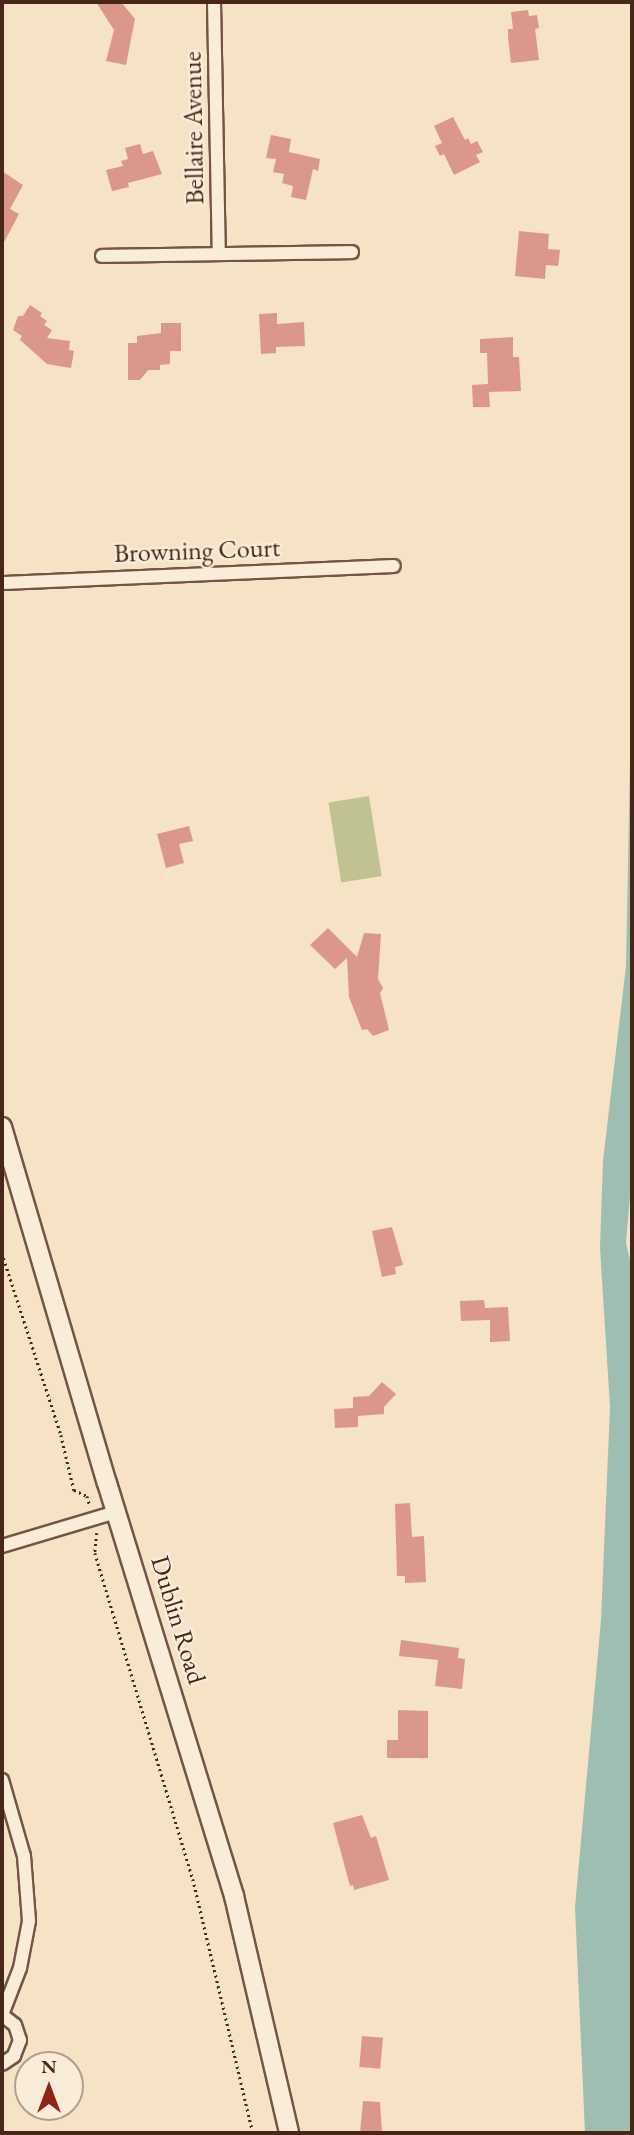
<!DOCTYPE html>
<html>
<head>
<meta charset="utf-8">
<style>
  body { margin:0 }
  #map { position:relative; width:634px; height:2135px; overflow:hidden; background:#f6e2c5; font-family:"EB Garamond",serif }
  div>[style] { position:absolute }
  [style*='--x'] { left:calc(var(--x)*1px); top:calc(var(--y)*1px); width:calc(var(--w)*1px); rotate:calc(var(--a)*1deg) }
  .green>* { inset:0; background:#c1c291; transform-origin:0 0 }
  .water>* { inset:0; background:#9dbeb1 }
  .building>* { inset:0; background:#db988a; transform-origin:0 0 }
  .path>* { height:2.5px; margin-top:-1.25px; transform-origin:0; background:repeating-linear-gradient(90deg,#48261a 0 2px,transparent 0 5.5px) }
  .roads { filter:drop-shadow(2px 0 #745545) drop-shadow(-2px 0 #745545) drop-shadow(0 2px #745545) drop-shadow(0 -2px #745545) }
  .minor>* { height:12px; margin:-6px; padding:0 6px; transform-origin:6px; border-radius:6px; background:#f9ecd9 }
  .secondary>* { height:18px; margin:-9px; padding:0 9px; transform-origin:9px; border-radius:9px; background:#f9ecd9 }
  span { translate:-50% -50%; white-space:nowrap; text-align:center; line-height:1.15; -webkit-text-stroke:5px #f9ecd9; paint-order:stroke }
  .street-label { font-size:26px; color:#48261a }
  .frame { position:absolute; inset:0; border:4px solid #48261a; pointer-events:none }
  .north { position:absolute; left:14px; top:2051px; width:70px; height:70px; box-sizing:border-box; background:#f9ecd9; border:2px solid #b29d8d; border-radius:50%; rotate:0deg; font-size:19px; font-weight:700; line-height:28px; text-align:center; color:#48261a }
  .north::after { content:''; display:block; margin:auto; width:24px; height:32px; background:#8f2418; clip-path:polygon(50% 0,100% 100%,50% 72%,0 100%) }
</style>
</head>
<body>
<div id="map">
  <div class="green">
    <div style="left:369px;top:796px;width:81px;height:41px;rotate:81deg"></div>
  </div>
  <div class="water">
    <div style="clip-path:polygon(632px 658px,632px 1172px,626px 1243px,632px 1268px,632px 2133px,585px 2133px,575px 1907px,601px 1620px,610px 1407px,600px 1248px,603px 1161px,626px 966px)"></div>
  </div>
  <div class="building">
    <div style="clip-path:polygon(96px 2px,121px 2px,135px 19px,126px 65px,106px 61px,114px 30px)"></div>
    <div style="clip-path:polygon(528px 10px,529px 16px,537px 15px,539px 28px,535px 29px,539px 60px,511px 63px,508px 37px,508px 29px,513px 29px,511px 12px)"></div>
    <div style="clip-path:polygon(453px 117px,465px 140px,468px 138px,471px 144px,477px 141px,483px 152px,476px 155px,480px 162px,454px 175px,444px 154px,440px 156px,435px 146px,442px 143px,434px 126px)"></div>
    <div style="clip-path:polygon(271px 135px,291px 139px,289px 152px,320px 159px,318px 171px,313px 169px,306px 200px,291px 197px,293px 186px,282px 183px,284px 174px,273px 172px,276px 159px,266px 158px)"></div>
    <div style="clip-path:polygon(140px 144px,143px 154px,153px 151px,162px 174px,128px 183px,129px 187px,112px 191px,106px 170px,123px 166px,121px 161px,128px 159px,125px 148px)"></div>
    <div style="clip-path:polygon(2px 171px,23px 185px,10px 209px,19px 214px,2px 246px)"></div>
    <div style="clip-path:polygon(519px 231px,549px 234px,548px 249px,560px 250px,558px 266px,546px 265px,545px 279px,515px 276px)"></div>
    <div style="clip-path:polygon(30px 305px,42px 313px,40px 316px,47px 321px,44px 325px,52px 330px,47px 338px,70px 341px,69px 350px,74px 351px,71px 368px,47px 364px,20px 340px,22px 336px,13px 330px,18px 316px,23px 316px)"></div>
    <div style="clip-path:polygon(277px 313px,277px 324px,304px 322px,305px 346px,276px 347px,276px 353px,261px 354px,259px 314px)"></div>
    <div style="clip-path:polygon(161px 323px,181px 323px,181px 351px,170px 351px,170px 364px,160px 365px,160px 370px,148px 370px,140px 380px,128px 380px,128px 343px,137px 343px,137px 336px,161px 333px)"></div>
    <div style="clip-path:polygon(513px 337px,513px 357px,519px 357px,521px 391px,489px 392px,490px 407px,473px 407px,472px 385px,488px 384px,487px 353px,480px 353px,480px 339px)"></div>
    <div style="clip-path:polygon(189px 826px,193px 841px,179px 844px,184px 863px,166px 868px,157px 834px)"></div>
    <div style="clip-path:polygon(328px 928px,357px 957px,364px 933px,381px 934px,378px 979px,383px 988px,380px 993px,389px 1030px,373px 1036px,367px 1029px,362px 1030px,349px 997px,347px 958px,335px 969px,310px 945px)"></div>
    <div style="clip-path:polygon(392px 1227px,403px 1265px,395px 1267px,396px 1274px,382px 1277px,372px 1231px)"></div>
    <div style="clip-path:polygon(484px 1300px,485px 1308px,508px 1307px,510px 1341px,490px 1342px,490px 1320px,461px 1321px,460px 1301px)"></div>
    <div style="clip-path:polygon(382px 1382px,396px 1394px,384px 1407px,384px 1414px,358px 1416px,358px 1427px,335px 1428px,334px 1409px,353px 1408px,353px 1397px,369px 1396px)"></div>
    <div style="clip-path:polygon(410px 1503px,412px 1537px,424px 1536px,426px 1582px,405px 1583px,405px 1576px,397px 1576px,395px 1504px)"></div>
    <div style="clip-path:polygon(401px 1640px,459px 1648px,458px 1658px,465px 1659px,462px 1689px,435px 1686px,438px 1660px,399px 1656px)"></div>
    <div style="clip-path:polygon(398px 1710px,428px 1711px,428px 1758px,387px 1758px,387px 1740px,398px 1740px)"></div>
    <div style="clip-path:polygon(362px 1815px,371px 1838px,376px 1836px,389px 1880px,354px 1890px,353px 1885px,350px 1886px,333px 1823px)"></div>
    <div style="left:362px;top:2036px;width:21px;height:31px;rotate:5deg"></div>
    <div style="clip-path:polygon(363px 2101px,380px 2102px,382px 2133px,360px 2133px)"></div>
  </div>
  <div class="path">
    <div style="--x:2;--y:1253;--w:191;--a:72"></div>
    <div style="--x:61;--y:1435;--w:57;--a:76.7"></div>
    <div style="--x:74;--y:1490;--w:14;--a:25"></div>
    <div style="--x:87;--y:1496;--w:10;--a:73"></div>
    <div style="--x:97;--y:1533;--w:20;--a:96"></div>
    <div style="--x:95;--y:1553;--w:340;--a:73.3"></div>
    <div style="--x:193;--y:1879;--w:261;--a:76.7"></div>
  </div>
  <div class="roads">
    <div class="minor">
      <div style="--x:214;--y:2;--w:251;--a:88.9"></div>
      <div style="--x:102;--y:256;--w:250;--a:-0.9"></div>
      <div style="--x:2;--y:583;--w:392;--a:-2.5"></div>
      <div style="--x:2;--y:1546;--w:119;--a:-16.6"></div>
      <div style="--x:2;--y:1780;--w:79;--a:73.9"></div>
      <div style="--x:24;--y:1856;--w:65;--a:85.6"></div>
      <div style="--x:29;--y:1921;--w:48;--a:100.8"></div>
      <div style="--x:20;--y:1968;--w:50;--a:111"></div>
      <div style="--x:2;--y:2015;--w:16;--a:38"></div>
      <div style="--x:15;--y:2025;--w:16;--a:72"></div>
      <div style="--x:20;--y:2040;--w:17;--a:111"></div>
      <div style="--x:14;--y:2056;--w:14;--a:146"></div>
    </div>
    <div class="secondary">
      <div style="--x:2;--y:1127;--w:371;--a:73.6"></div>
      <div style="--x:107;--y:1483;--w:432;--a:72.9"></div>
      <div style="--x:234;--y:1896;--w:243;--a:76.9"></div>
    </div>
  </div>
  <div class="street-label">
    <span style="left:194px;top:128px;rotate:-91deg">Bellaire Avenue</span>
    <span style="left:197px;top:551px;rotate:-2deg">Browning Court</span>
    <span style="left:178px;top:1620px;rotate:73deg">Dublin Road</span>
  </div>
  <div class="frame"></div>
  <div class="north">N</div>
</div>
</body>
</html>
